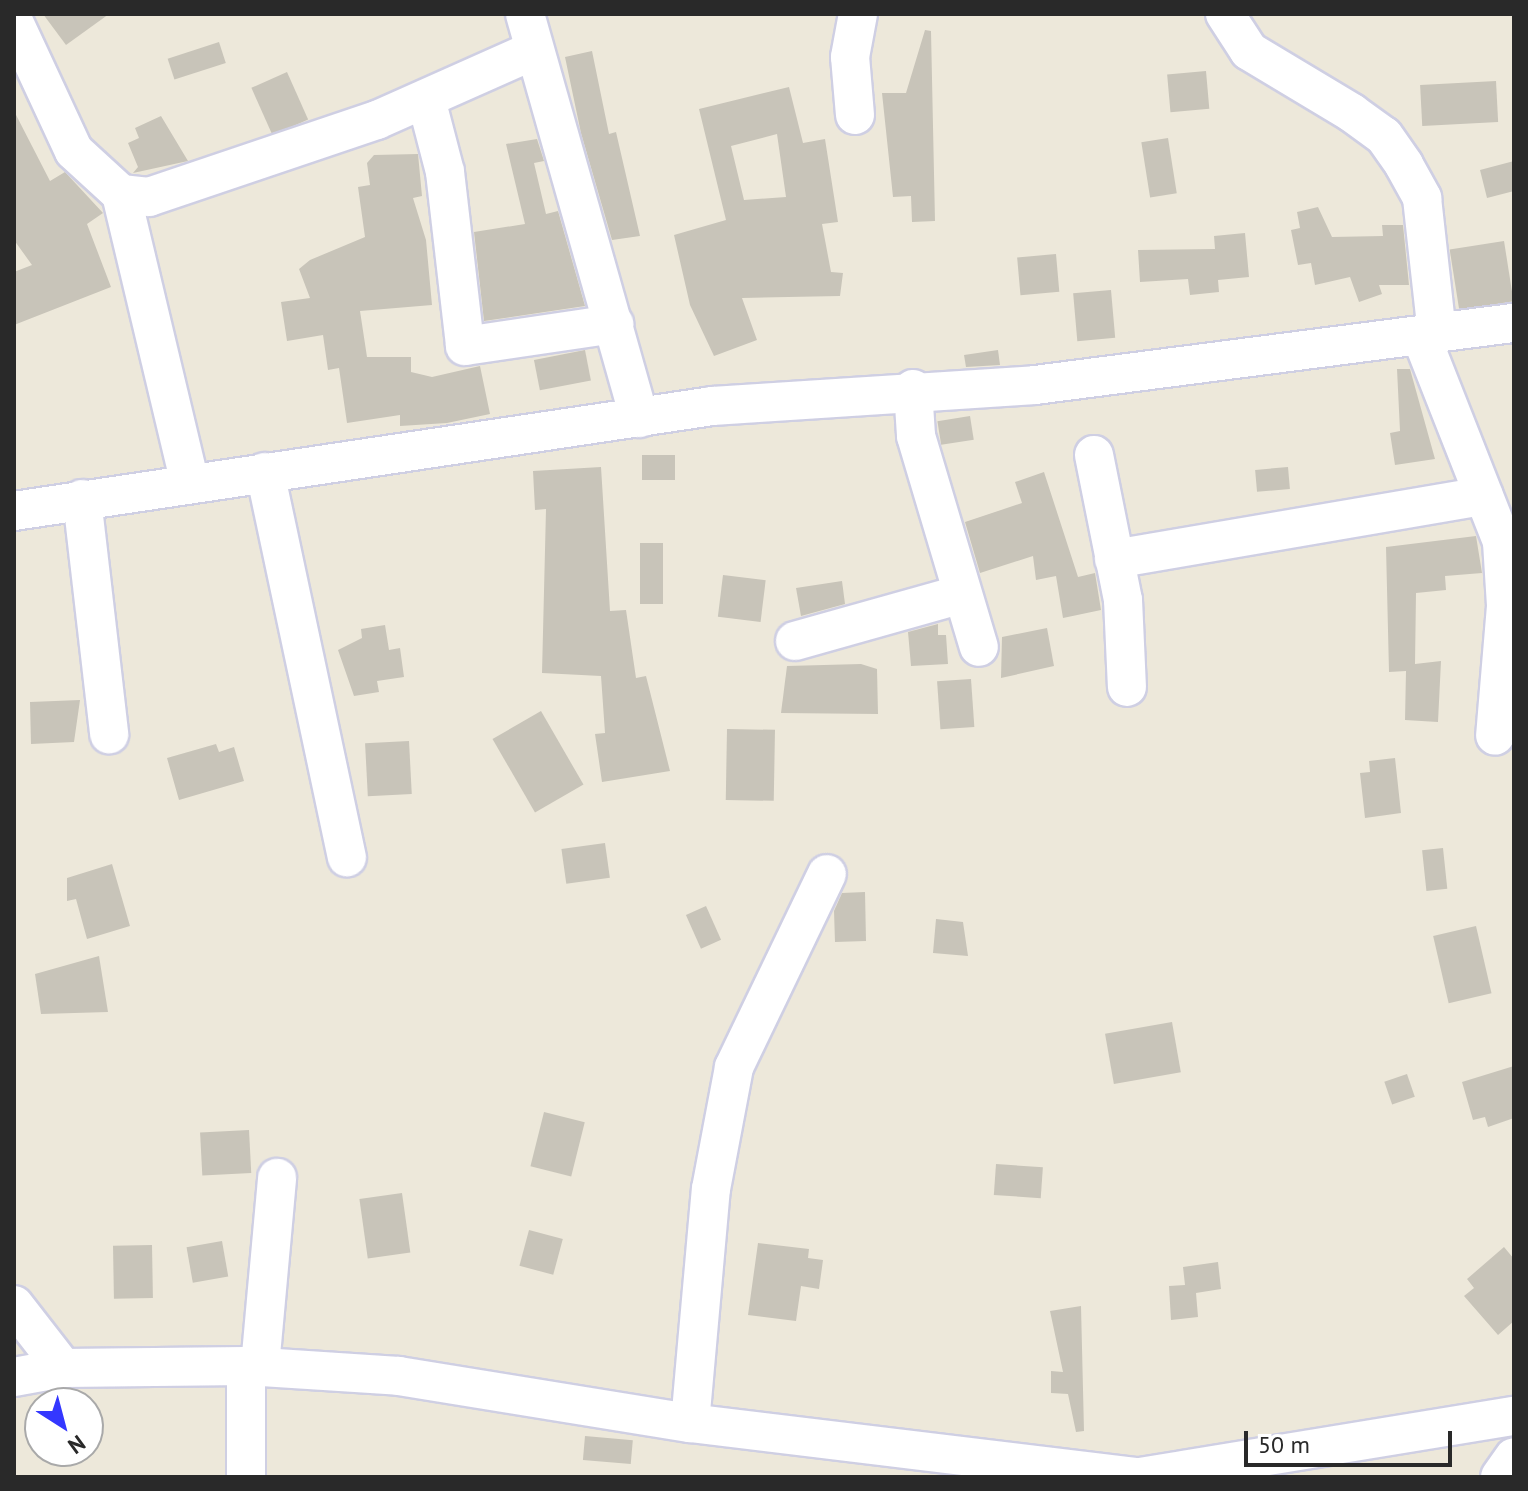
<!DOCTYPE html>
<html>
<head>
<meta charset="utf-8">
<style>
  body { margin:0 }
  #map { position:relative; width:1528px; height:1491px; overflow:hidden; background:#ede8da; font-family:"PT Sans",sans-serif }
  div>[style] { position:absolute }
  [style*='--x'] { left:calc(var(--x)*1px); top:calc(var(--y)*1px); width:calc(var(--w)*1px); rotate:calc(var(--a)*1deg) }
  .building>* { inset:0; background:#c8c4b9; transform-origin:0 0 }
  .roads { filter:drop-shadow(2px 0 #cfcfe3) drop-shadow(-2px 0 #cfcfe3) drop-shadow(0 2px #cfcfe3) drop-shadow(0 -2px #cfcfe3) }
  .minor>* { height:38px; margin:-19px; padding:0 19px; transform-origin:19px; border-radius:19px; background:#fff }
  span { translate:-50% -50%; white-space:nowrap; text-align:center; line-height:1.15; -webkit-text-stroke:6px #fff; paint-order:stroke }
  .frame { position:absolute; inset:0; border:16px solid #292929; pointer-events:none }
  .north { position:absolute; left:24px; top:1387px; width:80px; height:80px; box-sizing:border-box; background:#fff; border:2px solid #a9a9a9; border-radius:50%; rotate:144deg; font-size:22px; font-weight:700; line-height:32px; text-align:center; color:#292929 }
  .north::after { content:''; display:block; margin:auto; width:28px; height:36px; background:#3437ff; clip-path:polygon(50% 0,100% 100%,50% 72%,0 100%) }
  .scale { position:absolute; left:1244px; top:1431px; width:208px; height:36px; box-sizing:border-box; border:4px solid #292929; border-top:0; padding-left:10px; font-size:24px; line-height:28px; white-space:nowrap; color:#292929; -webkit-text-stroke:6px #fff; paint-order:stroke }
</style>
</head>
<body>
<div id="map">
  <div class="building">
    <div style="clip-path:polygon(43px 14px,109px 14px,66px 45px)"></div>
    <div style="clip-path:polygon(925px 30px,931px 31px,935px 221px,912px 222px,911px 196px,893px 197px,882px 93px,906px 93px)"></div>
    <div style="left:219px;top:42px;width:22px;height:54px;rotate:72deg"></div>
    <div style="clip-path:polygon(592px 51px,609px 134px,616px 132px,640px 236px,612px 240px,581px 133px,565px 57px)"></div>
    <div style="left:1206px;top:71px;width:38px;height:39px;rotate:85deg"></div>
    <div style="left:287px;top:72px;width:52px;height:39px;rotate:66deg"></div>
    <div style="left:1496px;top:81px;width:41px;height:76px;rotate:87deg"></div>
    <div style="clip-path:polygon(evenodd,789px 87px,803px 143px,825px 139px,838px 222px,822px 224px,831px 272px,843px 273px,840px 296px,742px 298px,757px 340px,714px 356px,690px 305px,674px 235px,726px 220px,699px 109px,789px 87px,777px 134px,786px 197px,744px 200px,731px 146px,777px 134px)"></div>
    <div style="clip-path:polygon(14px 111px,50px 181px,65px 172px,103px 213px,87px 224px,111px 287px,14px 325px,14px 272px,32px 265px,14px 240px)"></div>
    <div style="clip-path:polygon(161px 116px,188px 161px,133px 173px,138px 167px,128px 143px,139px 138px,135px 128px)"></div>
    <div style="left:1168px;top:138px;width:56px;height:27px;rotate:81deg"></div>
    <div style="clip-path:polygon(537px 139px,544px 161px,534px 163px,546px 214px,558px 211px,585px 306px,484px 321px,474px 232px,525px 224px,506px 144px)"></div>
    <div style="clip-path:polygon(418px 154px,422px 196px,413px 198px,426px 240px,432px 305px,360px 311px,367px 357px,411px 357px,411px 372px,432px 377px,480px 366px,490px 414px,447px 423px,400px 426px,400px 415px,347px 423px,339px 368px,328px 370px,323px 335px,287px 341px,281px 302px,310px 298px,299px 269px,310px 260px,365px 237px,358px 187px,370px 185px,367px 163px,374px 155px)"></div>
    <div style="clip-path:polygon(1514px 161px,1514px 191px,1487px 198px,1480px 170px)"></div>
    <div style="clip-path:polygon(1318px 207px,1332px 237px,1383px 236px,1382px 225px,1403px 225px,1409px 285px,1379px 285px,1382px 294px,1359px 302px,1350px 277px,1315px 285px,1311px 263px,1298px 265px,1291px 230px,1300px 228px,1297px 212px)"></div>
    <div style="clip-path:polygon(1245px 233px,1249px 277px,1218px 280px,1219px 292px,1190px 295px,1188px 279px,1140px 282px,1138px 250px,1215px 249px,1214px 236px)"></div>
    <div style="left:1504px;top:241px;width:61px;height:55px;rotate:81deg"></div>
    <div style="left:1056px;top:254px;width:38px;height:39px;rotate:85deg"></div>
    <div style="left:1111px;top:290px;width:48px;height:38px;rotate:85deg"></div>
    <div style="left:585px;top:350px;width:31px;height:52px;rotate:79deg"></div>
    <div style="clip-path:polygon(998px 350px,1000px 365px,966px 367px,964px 355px)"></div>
    <div style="clip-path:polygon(1397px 369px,1410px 369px,1435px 459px,1395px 465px,1390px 433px,1400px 431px)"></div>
    <div style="left:970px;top:416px;width:24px;height:33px;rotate:81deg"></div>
    <div style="left:642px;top:455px;width:33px;height:25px"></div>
    <div style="clip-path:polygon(601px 467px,610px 611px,626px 610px,636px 678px,646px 676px,670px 771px,602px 782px,595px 734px,605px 733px,601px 676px,542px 673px,546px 509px,535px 510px,533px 471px)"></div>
    <div style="left:1288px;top:467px;width:22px;height:33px;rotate:85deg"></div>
    <div style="clip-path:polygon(1044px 472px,1078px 577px,1095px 573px,1101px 610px,1063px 618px,1056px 576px,1036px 580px,1033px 556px,980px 573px,965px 522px,1022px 503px,1015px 482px)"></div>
    <div style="clip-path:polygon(1476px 536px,1482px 573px,1445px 576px,1446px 590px,1416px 593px,1415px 664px,1441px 661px,1438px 722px,1405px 720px,1406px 671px,1389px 672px,1386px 547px)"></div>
    <div style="left:640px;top:543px;width:23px;height:61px"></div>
    <div style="left:723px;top:575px;width:43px;height:42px;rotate:7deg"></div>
    <div style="clip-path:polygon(842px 581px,845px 604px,801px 616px,796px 588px)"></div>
    <div style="clip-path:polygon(938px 624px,938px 635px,946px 635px,948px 664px,911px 666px,908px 632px)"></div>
    <div style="clip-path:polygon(385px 625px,389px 650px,400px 648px,404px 677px,377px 681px,379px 692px,354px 696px,338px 650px,362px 638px,361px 629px)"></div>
    <div style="clip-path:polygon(1047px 628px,1054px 666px,1001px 678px,1002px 637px)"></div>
    <div style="clip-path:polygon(861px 664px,877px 669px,878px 714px,781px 713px,787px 666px)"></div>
    <div style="left:971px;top:679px;width:48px;height:34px;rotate:86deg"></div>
    <div style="clip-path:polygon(80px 700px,74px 742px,31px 744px,30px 702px)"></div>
    <div style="left:541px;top:711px;width:85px;height:56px;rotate:60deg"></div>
    <div style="left:727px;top:729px;width:48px;height:71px;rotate:1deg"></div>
    <div style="left:409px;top:741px;width:53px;height:44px;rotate:87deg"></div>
    <div style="clip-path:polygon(216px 744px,219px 752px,234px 747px,244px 781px,179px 800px,167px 758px)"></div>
    <div style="clip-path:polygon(1395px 758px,1401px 813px,1365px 818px,1360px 773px,1370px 772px,1369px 761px)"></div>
    <div style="left:605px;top:843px;width:35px;height:44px;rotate:82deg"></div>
    <div style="left:1443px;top:848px;width:41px;height:21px;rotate:84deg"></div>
    <div style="clip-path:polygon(112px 864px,130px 926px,87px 939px,76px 899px,67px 901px,67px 878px)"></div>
    <div style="clip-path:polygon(865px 892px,866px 941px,835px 942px,834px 911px,842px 893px)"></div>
    <div style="left:706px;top:906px;width:37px;height:22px;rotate:66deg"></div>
    <div style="clip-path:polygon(936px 919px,963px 922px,968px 956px,933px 953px)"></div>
    <div style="left:1476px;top:926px;width:69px;height:44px;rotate:77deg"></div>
    <div style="clip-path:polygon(99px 956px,108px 1012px,41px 1014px,35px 974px)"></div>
    <div style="left:1172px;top:1022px;width:51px;height:68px;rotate:80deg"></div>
    <div style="clip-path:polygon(1514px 1066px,1514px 1118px,1488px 1127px,1485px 1117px,1473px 1120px,1462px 1082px)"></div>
    <div style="left:1407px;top:1074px;width:24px;height:24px;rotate:71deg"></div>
    <div style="left:544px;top:1112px;width:42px;height:56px;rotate:14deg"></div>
    <div style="left:249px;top:1130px;width:43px;height:49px;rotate:87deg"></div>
    <div style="left:996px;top:1164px;width:47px;height:31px;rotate:4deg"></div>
    <div style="left:402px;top:1193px;width:60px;height:43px;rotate:82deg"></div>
    <div style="left:529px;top:1230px;width:35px;height:37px;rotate:15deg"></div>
    <div style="left:222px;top:1241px;width:36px;height:36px;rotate:80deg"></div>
    <div style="clip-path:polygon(758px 1243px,809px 1249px,808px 1258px,823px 1260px,819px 1289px,801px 1286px,796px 1321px,748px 1315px)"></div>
    <div style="left:152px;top:1245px;width:53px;height:39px;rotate:89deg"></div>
    <div style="clip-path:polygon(1504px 1247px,1514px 1259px,1514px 1321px,1498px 1335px,1464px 1296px,1474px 1288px,1467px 1279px)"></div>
    <div style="clip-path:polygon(1218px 1262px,1221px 1289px,1196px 1293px,1198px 1317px,1171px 1320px,1169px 1286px,1185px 1285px,1183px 1267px)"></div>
    <div style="clip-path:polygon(1081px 1306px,1084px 1431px,1076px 1432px,1068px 1394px,1051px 1393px,1051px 1371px,1063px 1372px,1050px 1311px)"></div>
    <div style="left:585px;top:1436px;width:48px;height:24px;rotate:5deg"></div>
  </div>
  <div class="roads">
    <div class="minor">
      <div style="--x:525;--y:14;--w:420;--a:74.2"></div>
      <div style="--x:1225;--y:14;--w:44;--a:57"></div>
      <div style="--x:1249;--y:51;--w:120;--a:31"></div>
      <div style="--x:1352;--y:113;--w:39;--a:36"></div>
      <div style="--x:1384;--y:136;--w:35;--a:55"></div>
      <div style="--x:1404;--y:165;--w:38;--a:61"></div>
      <div style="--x:1422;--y:198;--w:137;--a:83.7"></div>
      <div style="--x:14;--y:22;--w:142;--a:65.1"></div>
      <div style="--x:74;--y:151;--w:64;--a:42.5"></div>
      <div style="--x:121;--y:194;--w:28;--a:6"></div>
      <div style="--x:149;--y:197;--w:241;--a:-18.7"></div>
      <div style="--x:377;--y:120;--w:172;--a:-24"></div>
      <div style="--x:426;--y:99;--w:75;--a:75.4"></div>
      <div style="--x:445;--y:172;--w:175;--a:83.4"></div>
      <div style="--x:465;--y:346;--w:151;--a:-8.4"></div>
      <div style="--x:855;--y:115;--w:58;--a:-94.9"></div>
      <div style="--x:850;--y:57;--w:44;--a:-79.5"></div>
      <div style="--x:121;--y:194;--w:293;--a:76.6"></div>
      <div style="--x:1421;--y:336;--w:221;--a:68.5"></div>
      <div style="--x:1502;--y:542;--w:64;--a:86.4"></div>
      <div style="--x:1506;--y:606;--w:130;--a:94.8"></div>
      <div style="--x:913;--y:389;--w:47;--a:86.3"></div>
      <div style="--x:916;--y:436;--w:220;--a:73.4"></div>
      <div style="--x:1094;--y:455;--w:148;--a:78.7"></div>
      <div style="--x:1123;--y:600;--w:87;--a:87.4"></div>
      <div style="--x:265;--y:472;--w:394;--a:78"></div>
      <div style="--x:82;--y:499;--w:237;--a:83.4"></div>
      <div style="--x:14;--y:511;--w:706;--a:-8.55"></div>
      <div style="--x:712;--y:406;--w:324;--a:-3.7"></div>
      <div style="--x:1035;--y:385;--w:483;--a:-7.4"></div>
      <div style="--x:1114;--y:559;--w:375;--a:-9.7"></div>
      <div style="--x:795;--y:641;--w:173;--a:-15.7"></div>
      <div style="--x:14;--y:1305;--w:80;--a:52.1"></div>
      <div style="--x:260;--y:1366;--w:189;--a:-84.8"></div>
      <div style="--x:14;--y:1377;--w:50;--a:-10.4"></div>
      <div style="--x:63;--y:1368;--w:183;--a:-0.6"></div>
      <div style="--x:246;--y:1366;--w:153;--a:3.7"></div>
      <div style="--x:399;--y:1376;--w:295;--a:9.2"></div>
      <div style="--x:690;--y:1423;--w:450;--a:6.9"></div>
      <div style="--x:690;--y:1423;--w:235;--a:-84.9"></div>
      <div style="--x:711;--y:1189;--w:124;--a:-79.3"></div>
      <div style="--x:734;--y:1067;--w:214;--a:-64.3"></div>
      <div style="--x:246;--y:1477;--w:111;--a:-90"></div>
      <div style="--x:1140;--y:1477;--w:379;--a:-9.3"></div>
      <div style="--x:1500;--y:1477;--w:24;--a:-55"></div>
    </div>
  </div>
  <div class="frame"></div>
  <div class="north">N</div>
  <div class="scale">50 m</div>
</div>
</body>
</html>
